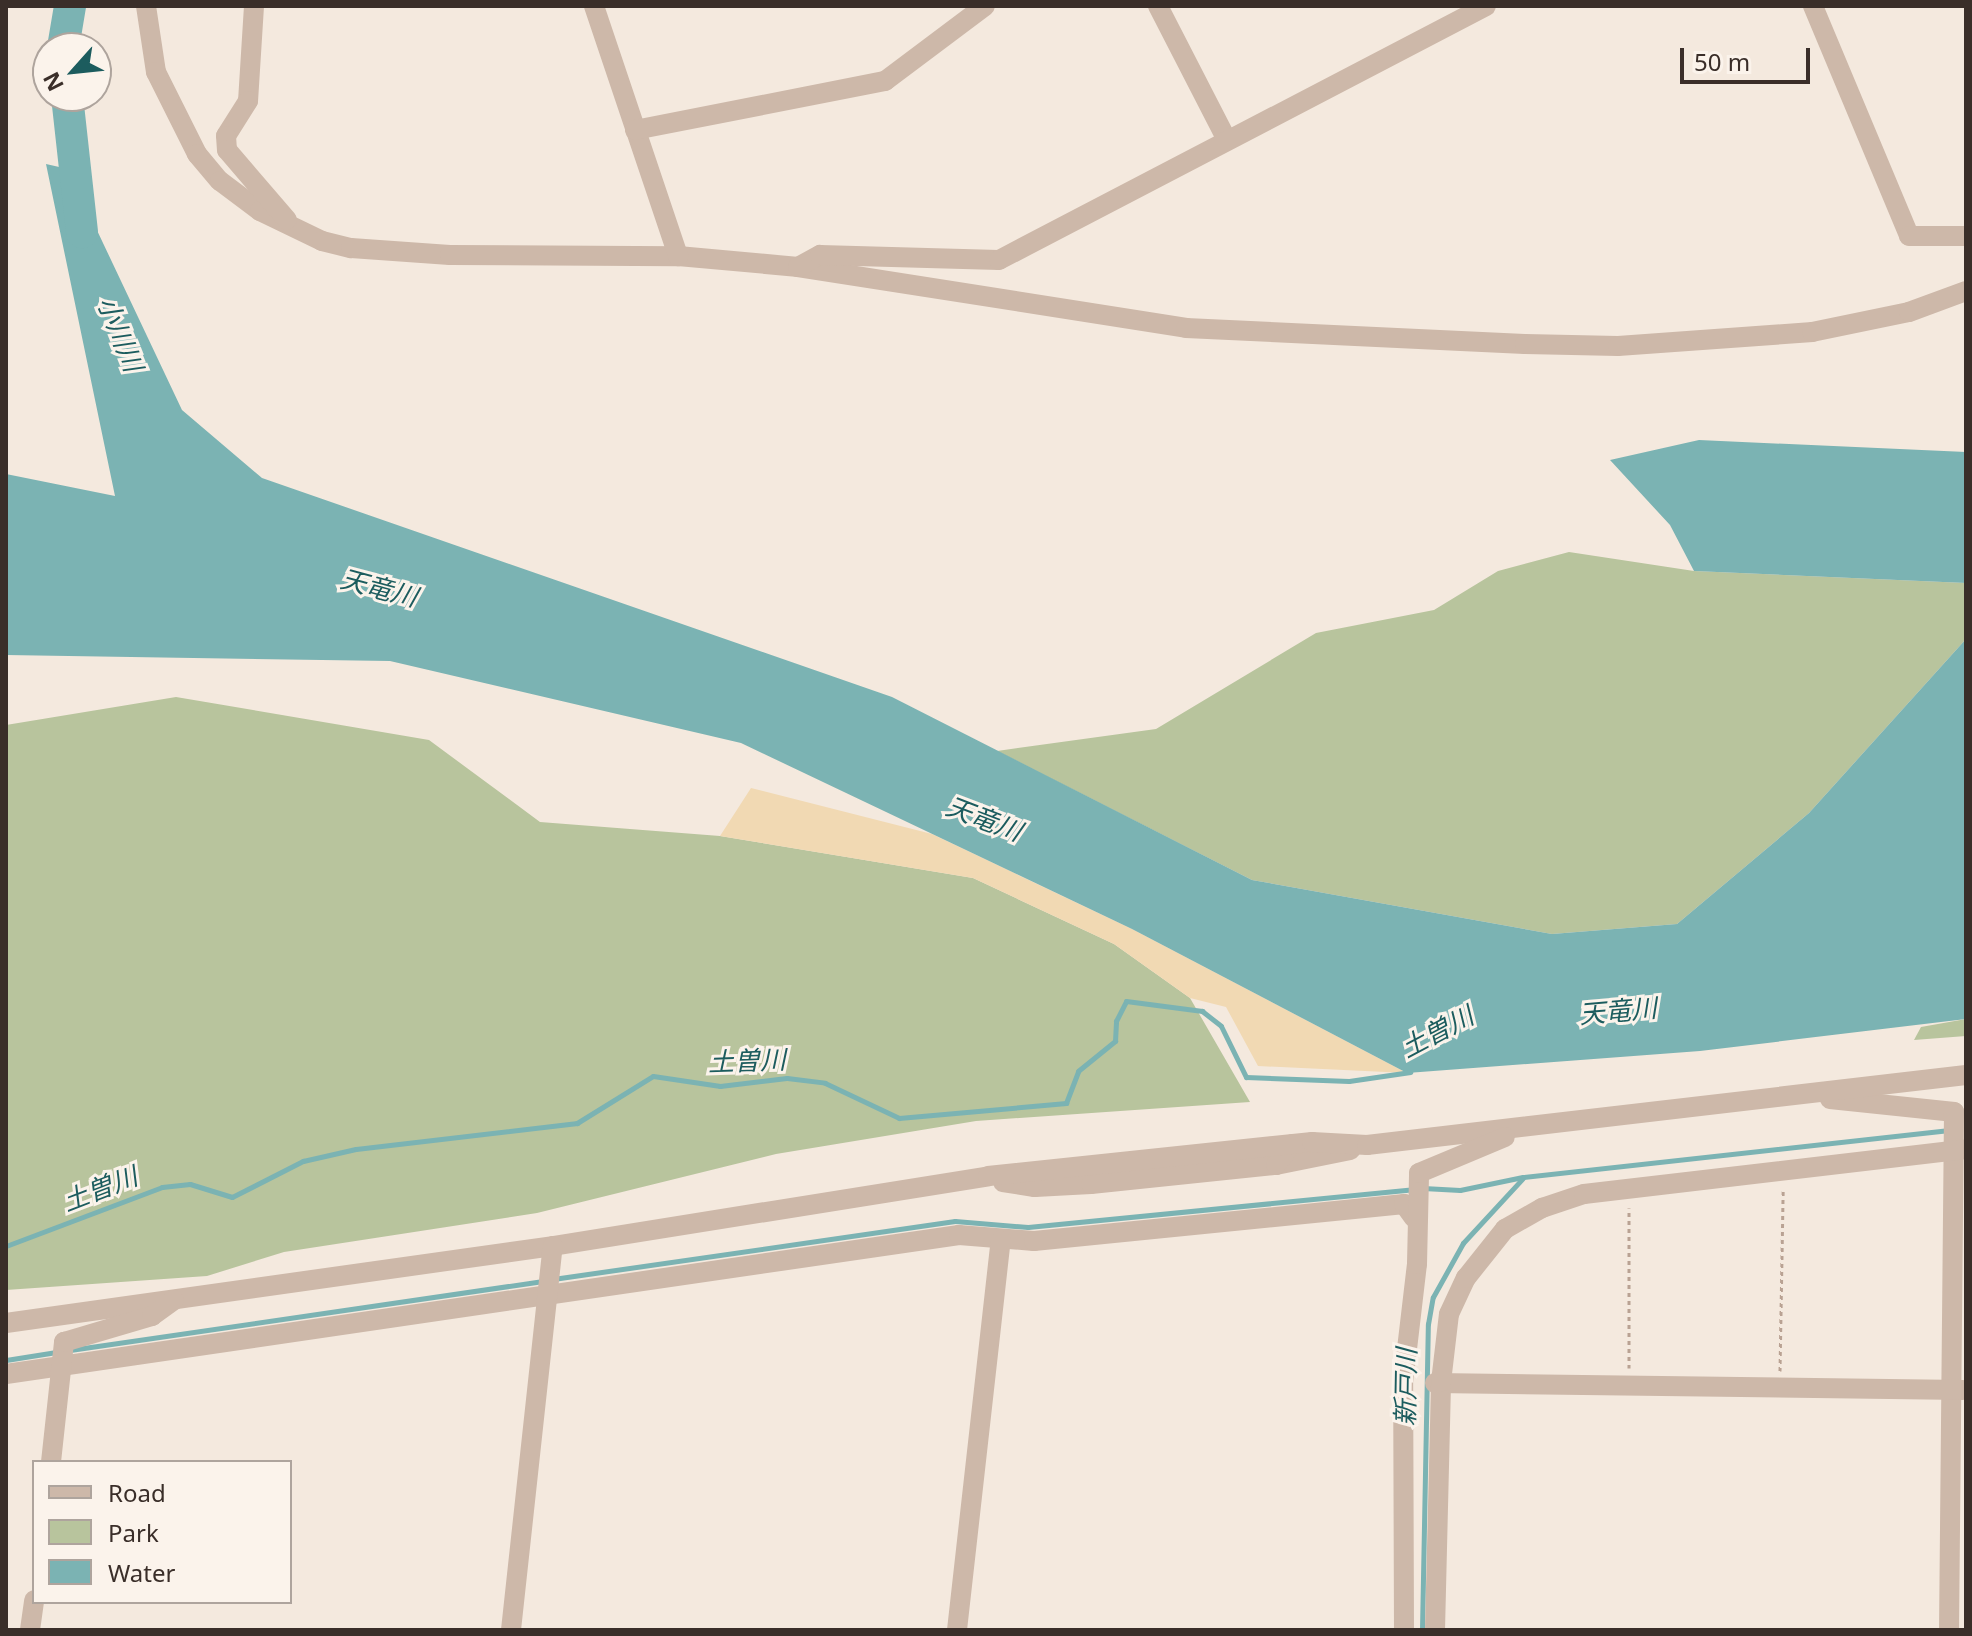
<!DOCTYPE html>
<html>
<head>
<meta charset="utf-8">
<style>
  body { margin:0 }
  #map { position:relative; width:1972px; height:1636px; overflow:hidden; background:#f4e9de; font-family:"Noto Sans","Noto Sans JP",sans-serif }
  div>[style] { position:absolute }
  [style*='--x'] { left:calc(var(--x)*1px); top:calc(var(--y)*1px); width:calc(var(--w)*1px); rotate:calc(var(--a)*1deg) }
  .green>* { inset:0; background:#b8c49d }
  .sand>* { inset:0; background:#f1d9b3 }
  .water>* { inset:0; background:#7bb3b3 }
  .stream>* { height:5px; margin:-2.5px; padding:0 2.5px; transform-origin:2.5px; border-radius:2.5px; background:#7bb3b3 }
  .river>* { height:32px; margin:-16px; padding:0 16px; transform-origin:16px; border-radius:16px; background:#7bb3b3 }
  .path>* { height:3px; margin-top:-1.5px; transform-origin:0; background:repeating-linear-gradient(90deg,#b9a293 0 4px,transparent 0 8px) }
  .minor>* { height:20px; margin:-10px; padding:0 10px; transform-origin:10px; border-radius:10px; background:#cdb8a9 }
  span { translate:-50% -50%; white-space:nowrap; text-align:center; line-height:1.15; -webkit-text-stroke:6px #fbf3eb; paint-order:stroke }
  .water-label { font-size:26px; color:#1c5c5e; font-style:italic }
  .frame { position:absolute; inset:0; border:8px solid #3a2e29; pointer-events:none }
  .legend { position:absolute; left:32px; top:1460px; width:260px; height:144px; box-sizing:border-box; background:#fbf3eb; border:2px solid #aea49d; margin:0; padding:10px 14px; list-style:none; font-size:24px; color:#3a2e29 }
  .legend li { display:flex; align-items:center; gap:16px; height:40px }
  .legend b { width:40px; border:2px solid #aea49d }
  .north { position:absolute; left:32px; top:32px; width:80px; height:80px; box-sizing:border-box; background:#fbf3eb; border:2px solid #aea49d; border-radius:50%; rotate:243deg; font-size:22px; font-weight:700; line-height:32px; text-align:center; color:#3a2e29 }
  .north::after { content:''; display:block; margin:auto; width:28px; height:36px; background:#1c5c5e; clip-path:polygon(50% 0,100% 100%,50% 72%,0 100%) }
  .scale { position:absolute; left:1680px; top:48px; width:130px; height:36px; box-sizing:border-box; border:4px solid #3a2e29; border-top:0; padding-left:10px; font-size:24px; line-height:28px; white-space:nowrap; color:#3a2e29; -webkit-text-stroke:6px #fbf3eb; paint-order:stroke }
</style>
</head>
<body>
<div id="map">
  <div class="green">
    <div style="clip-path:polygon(1569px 552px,1694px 571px,1966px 583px,1966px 639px,1809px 813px,1677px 924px,1552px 934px,1252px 880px,997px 751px,1156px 729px,1316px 633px,1434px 610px,1498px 571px)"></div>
    <div style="clip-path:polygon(176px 697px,429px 740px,540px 822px,720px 836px,973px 878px,1114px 944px,1190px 998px,1250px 1102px,976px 1121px,776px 1154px,537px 1213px,284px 1252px,207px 1276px,6px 1290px,6px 725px)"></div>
    <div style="clip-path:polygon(1966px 1019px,1966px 1036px,1914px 1040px,1921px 1027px)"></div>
  </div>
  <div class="sand">
    <div style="clip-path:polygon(751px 788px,932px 834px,1132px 929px,1407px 1073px,1258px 1066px,1226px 1007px,1190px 998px,1114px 944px,973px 878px,720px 836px)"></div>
  </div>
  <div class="water">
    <div style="clip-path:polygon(46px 164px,68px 169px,182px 410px,262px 478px,892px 697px,1252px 880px,1552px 934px,1677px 924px,1809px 813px,1966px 639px,1966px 1019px,1700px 1051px,1407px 1073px,1132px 929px,741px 743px,390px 661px,6px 655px,6px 474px,115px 496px)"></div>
    <div style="clip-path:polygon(1699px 440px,1966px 452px,1966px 583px,1694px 571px,1670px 525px,1610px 460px)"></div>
  </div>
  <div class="stream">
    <div style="--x:1423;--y:1188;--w:37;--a:3"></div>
    <div style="--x:1460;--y:1190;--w:64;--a:-11.7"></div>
    <div style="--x:1523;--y:1177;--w:429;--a:-6.3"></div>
    <div style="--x:6;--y:1246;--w:167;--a:-20.7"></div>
    <div style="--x:162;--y:1187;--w:28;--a:-6"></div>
    <div style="--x:190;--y:1184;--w:44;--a:17.2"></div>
    <div style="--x:232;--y:1197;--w:80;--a:-26.9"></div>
    <div style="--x:303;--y:1161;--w:54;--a:-12.8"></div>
    <div style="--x:356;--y:1149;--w:223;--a:-6.7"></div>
    <div style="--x:577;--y:1123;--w:89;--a:-31.7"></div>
    <div style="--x:653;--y:1076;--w:68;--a:8.5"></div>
    <div style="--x:720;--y:1086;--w:67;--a:-6.8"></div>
    <div style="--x:787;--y:1078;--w:38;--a:7"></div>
    <div style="--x:825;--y:1083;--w:82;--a:25.3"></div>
    <div style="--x:899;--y:1118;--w:168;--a:-5.1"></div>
    <div style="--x:1066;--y:1103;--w:34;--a:-69"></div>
    <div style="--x:1078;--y:1071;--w:48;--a:-39"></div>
    <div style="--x:1115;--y:1041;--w:20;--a:-87"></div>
    <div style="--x:1116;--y:1021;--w:22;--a:-63"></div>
    <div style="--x:1126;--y:1001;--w:77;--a:7.5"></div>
    <div style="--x:1202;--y:1011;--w:24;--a:38"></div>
    <div style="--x:1221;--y:1026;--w:57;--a:63.9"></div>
    <div style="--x:1246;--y:1077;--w:103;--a:2.2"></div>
    <div style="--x:1349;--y:1081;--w:62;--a:-8.4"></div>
    <div style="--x:553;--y:1279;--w:406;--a:-8.2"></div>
    <div style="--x:955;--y:1221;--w:73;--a:4.7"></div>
    <div style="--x:1028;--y:1227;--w:387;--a:-5.6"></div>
    <div style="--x:70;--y:1350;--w:478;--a:-8.3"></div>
    <div style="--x:6;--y:1360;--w:51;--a:-9.1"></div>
    <div style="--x:1422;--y:1630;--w:306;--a:-88.9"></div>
    <div style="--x:1428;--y:1324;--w:27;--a:-80"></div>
    <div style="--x:1433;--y:1297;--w:62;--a:-60.9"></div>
    <div style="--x:1463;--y:1243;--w:88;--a:-47.3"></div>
  </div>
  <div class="river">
    <div style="--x:63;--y:48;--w:43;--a:-80.5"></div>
    <div style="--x:67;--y:96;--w:137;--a:83.7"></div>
  </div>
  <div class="path">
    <div style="--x:1629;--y:1368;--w:160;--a:-90"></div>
    <div style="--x:1780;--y:1371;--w:180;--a:-89"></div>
  </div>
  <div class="minor">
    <div style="--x:146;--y:6;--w:67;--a:81.4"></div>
    <div style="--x:156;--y:72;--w:92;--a:63.4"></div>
    <div style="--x:197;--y:154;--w:35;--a:50"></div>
    <div style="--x:220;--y:181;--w:50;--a:36.9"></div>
    <div style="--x:260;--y:211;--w:69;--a:25.8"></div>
    <div style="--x:322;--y:241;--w:30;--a:14"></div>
    <div style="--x:351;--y:248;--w:99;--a:4"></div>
    <div style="--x:450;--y:255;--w:228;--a:0.3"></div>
    <div style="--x:678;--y:256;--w:121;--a:5.2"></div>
    <div style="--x:798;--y:267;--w:393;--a:8.9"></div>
    <div style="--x:1186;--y:328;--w:339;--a:2.7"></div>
    <div style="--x:1525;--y:344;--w:93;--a:1.2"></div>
    <div style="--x:1618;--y:346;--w:195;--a:-4.1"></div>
    <div style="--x:1812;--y:332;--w:99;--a:-11.7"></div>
    <div style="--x:1909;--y:312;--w:61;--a:-20.2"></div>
    <div style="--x:254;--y:6;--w:95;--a:93.6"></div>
    <div style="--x:248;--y:101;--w:41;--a:122.2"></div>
    <div style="--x:226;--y:136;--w:14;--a:86"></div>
    <div style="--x:227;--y:150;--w:92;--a:49.4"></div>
    <div style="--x:594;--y:6;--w:264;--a:71.4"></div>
    <div style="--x:1158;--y:6;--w:151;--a:62.8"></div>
    <div style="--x:1813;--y:6;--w:249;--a:67.3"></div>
    <div style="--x:1909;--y:236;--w:57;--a:0"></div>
    <div style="--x:635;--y:130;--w:255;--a:-11.1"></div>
    <div style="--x:885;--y:81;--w:125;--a:-36.9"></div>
    <div style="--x:798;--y:267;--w:25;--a:-29"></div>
    <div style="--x:820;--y:255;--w:179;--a:1.6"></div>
    <div style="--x:999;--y:260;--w:549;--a:-27.54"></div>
    <div style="--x:1830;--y:1099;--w:125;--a:6"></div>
    <div style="--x:1954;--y:1112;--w:518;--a:90.55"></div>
    <div style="--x:1276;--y:1165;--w:76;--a:-11.5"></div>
    <div style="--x:1003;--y:1182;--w:32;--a:9"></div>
    <div style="--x:1035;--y:1187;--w:56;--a:-3.1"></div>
    <div style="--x:1091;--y:1184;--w:186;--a:-5.9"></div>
    <div style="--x:1276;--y:1165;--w:26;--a:-53"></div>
    <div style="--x:6;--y:1323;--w:552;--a:-8.01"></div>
    <div style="--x:553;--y:1246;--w:441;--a:-9.1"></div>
    <div style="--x:988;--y:1176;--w:326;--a:-6"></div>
    <div style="--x:1312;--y:1142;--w:55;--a:3.1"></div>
    <div style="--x:1367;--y:1145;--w:603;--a:-6.67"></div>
    <div style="--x:6;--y:1374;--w:963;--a:-8.3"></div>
    <div style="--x:959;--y:1235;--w:75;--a:4.6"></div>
    <div style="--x:1034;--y:1241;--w:372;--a:-5.7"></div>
    <div style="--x:1404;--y:1204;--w:17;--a:54"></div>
    <div style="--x:1435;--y:1383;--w:528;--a:0.76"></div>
    <div style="--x:51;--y:1462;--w:121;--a:-83.8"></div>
    <div style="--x:64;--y:1342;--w:92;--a:-16.5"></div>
    <div style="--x:152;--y:1316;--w:27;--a:-36"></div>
    <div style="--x:30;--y:1630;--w:30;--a:-82"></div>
    <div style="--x:511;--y:1630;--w:386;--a:-83.8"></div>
    <div style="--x:957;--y:1630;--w:392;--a:-83.6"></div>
    <div style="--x:1404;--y:1630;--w:247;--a:-90.2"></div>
    <div style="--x:1403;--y:1383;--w:120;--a:-83.3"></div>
    <div style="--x:1417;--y:1264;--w:91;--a:-88.7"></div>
    <div style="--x:1419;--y:1173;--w:93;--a:-22.7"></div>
    <div style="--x:1435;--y:1630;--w:248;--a:-88.6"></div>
    <div style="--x:1441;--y:1382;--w:68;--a:-83.3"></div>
    <div style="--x:1449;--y:1314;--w:40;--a:-65"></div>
    <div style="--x:1466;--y:1278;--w:63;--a:-51.5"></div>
    <div style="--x:1505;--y:1229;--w:43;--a:-29.6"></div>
    <div style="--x:1542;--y:1208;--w:44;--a:-18.4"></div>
    <div style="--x:1584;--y:1194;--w:385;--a:-6.7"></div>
  </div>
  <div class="water-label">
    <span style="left:120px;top:334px;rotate:68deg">小川川</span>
    <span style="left:379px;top:588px;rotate:15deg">天竜川</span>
    <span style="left:984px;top:819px;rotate:21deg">天竜川</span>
    <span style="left:1618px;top:1011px;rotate:-5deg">天竜川</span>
    <span style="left:1437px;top:1032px;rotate:-28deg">土曽川</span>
    <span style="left:747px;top:1061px;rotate:-2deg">土曽川</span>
    <span style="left:100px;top:1189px;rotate:-21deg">土曽川</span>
    <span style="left:1406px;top:1387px;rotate:-89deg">新戸川</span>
  </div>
  <div class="frame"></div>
  <ul class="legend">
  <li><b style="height:10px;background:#cdb8a9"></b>Road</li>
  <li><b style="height:22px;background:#b8c49d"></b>Park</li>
  <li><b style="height:22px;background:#7bb3b3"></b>Water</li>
  </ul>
  <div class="north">N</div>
  <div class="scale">50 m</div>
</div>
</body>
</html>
